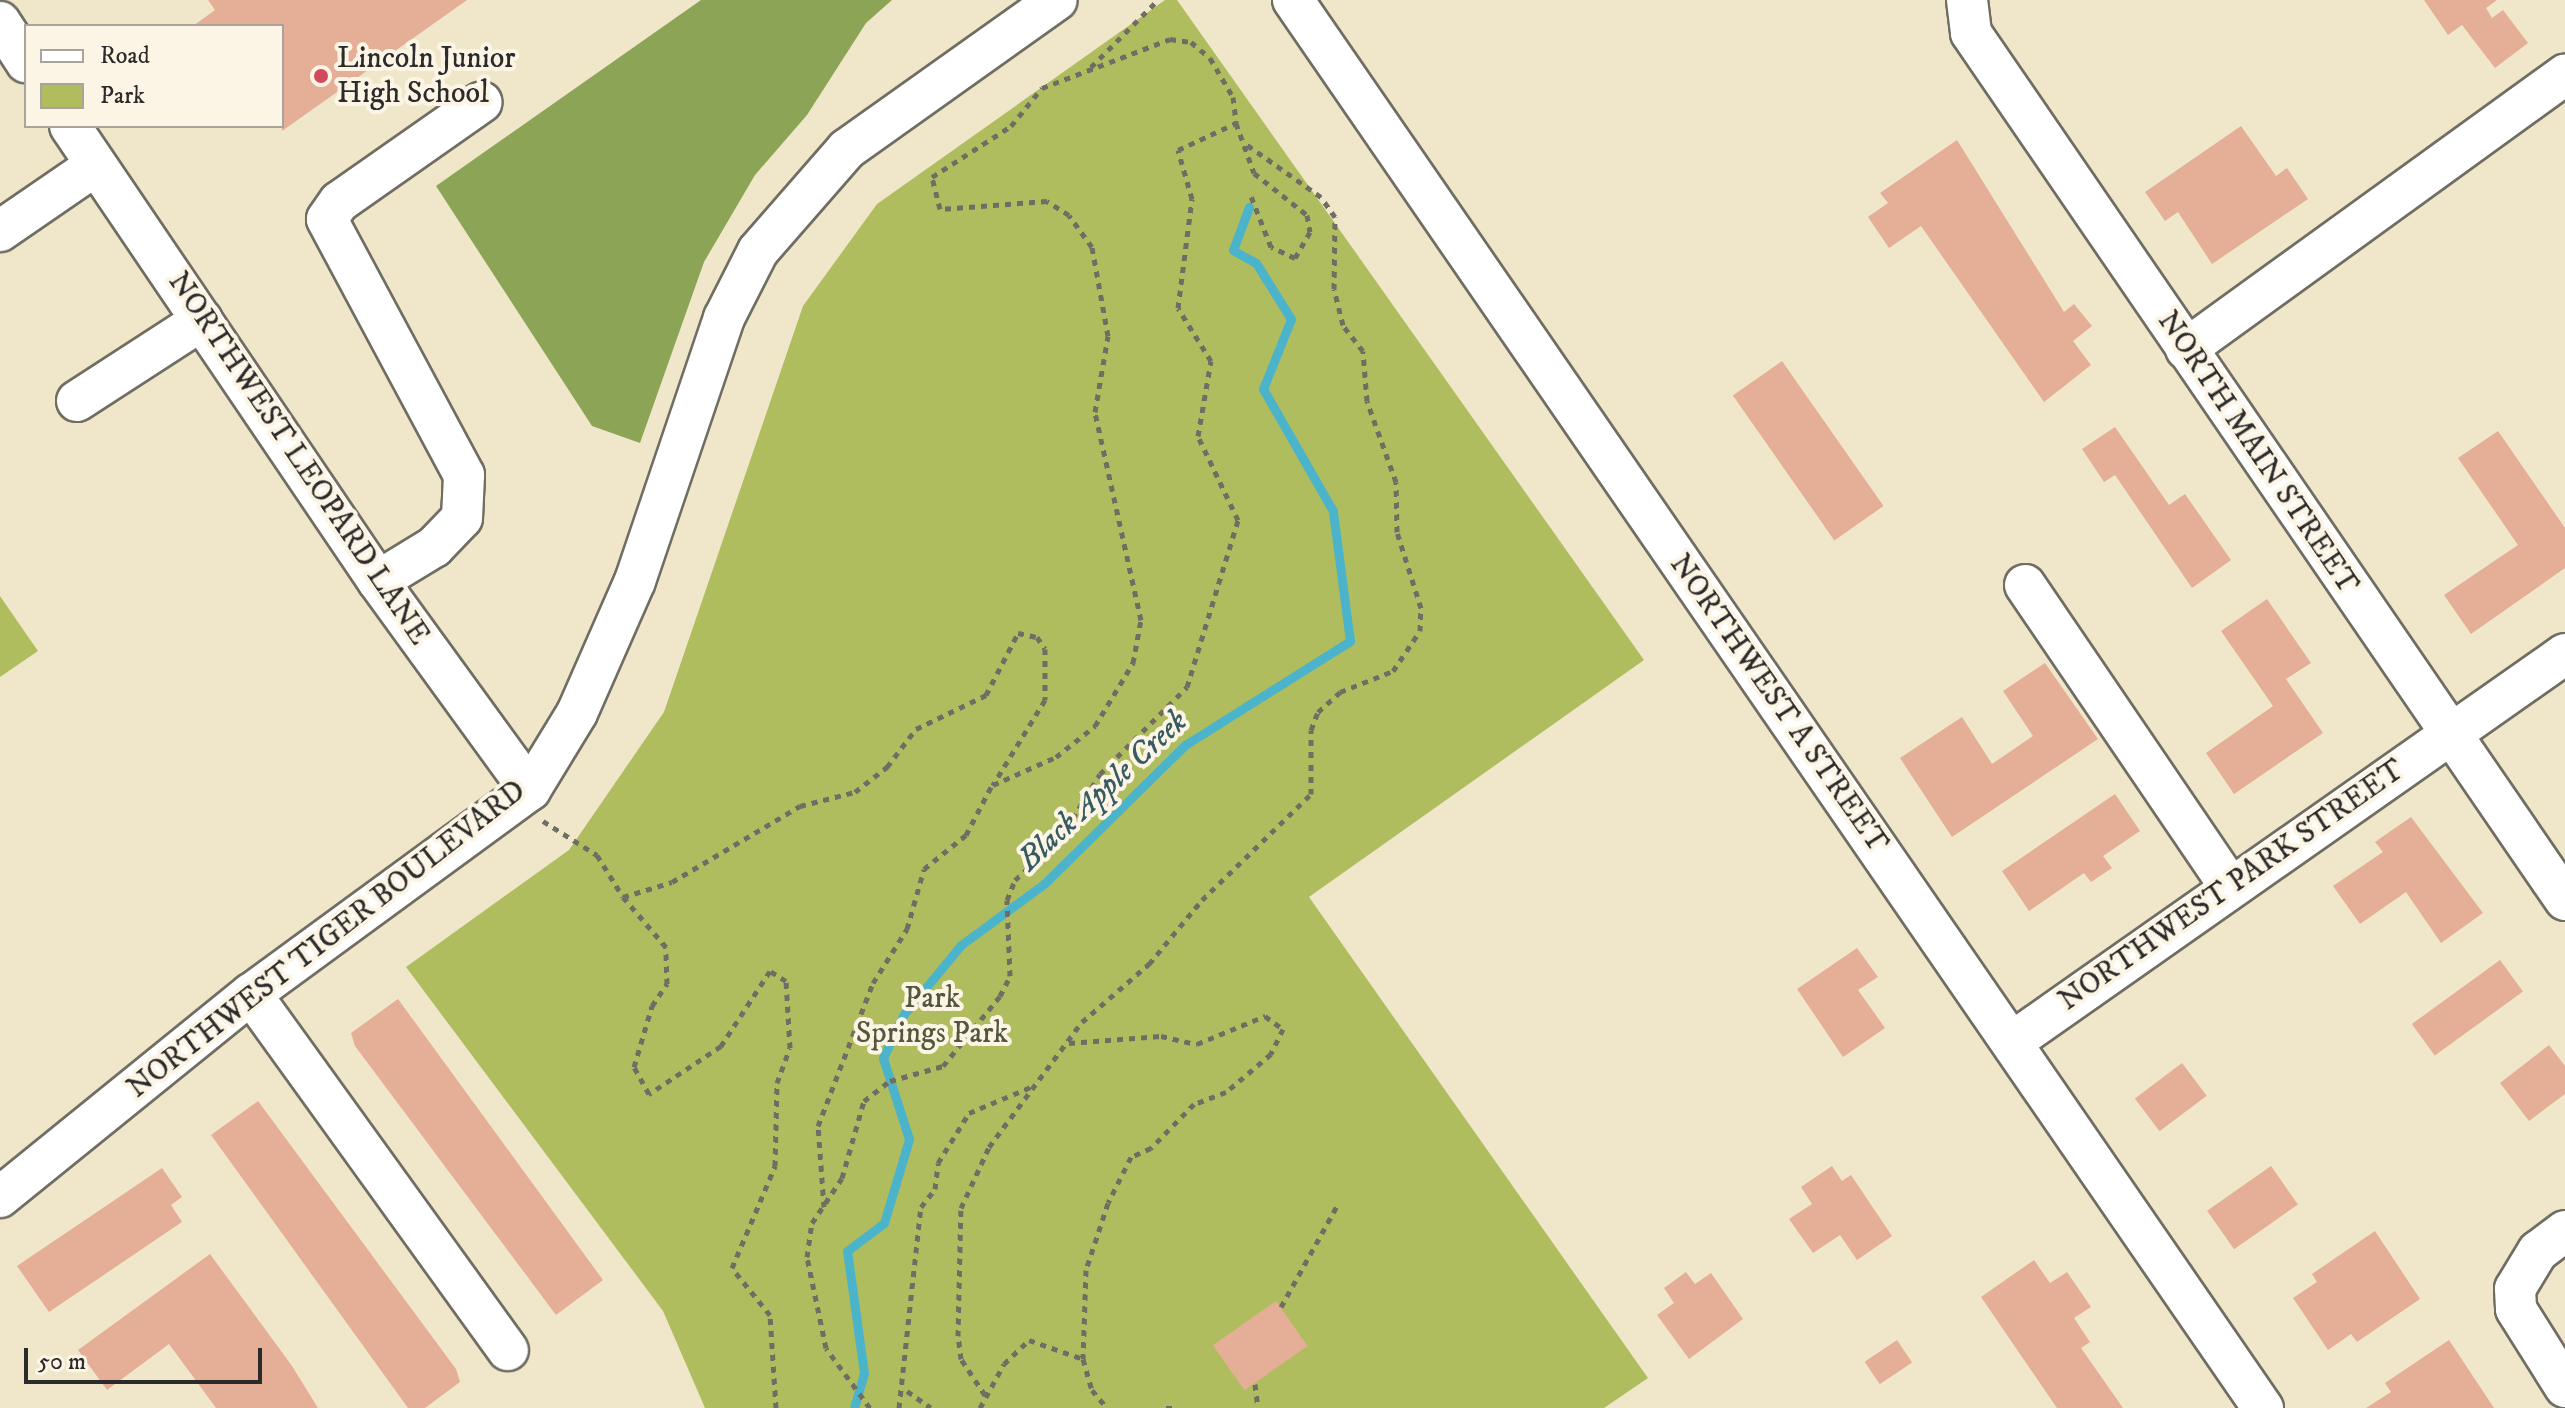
<!DOCTYPE html>
<html>
<head>
<meta charset="utf-8">
<style>
  body { margin:0 }
  #map { position:relative; width:2565px; height:1408px; overflow:hidden; background:#f0e7ca; font-family:"IM FELL DW Pica",serif }
  div>[style] { position:absolute }
  [style*='--x'] { left:calc(var(--x)*1px); top:calc(var(--y)*1px); width:calc(var(--w)*1px); rotate:calc(var(--a)*1deg) }
  .green>* { inset:0; background:#b0bd5f }
  .forest>* { inset:0; background:#8ca456 }
  .stream>* { height:9px; margin:-4.5px; padding:0 4.5px; transform-origin:4.5px; border-radius:4.5px; background:#4cb4ca }
  .building>* { inset:0; background:#e5ae97; transform-origin:0 0 }
  .path>* { height:5px; margin-top:-2.5px; transform-origin:0; background:repeating-linear-gradient(90deg,#706d63 0 6px,transparent 0 12px) }
  .roads { filter:drop-shadow(2px 0 #706d63) drop-shadow(-2px 0 #706d63) drop-shadow(0 2px #706d63) drop-shadow(0 -2px #706d63) }
  .minor>* { height:40px; margin:-20px; padding:0 20px; transform-origin:20px; border-radius:20px; background:#fff }
  .dots>* { width:22px; height:22px; translate:-50% -50%; box-sizing:border-box; border:4px solid #fcf5e5; border-radius:50% }
  span { translate:-50% -50%; white-space:nowrap; text-align:center; line-height:1.15; -webkit-text-stroke:8px #fcf5e5; paint-order:stroke }
  .poi-label { font-size:30px; color:#2b2b2b }
  .left { translate:0 -50%; text-align:left }
  .street-label { font-size:30px; color:#2b2b2b }
  .park-label { font-size:30px; color:#53573b }
  .water-label { font-size:32px; color:#375b63; font-style:italic }
  .legend { position:absolute; left:24px; top:24px; width:260px; height:104px; box-sizing:border-box; background:#fcf5e5; border:2px solid #a8a49b; margin:0; padding:10px 14px; list-style:none; font-size:24px; color:#2b2b2b }
  .legend li { display:flex; align-items:center; gap:16px; height:40px }
  .legend b { width:40px; border:2px solid #a8a49b }
  .scale { position:absolute; left:24px; top:1348px; width:238px; height:36px; box-sizing:border-box; border:4px solid #2b2b2b; border-top:0; padding-left:10px; font-size:24px; line-height:28px; white-space:nowrap; color:#2b2b2b; -webkit-text-stroke:6px #fcf5e5; paint-order:stroke }
</style>
</head>
<body>
<div id="map">
  <div class="green">
    <div style="clip-path:polygon(1165px 0,1177px 0,1644px 660px,1309px 897px,1648px 1378px,1604px 1408px,705px 1408px,663px 1311px,406px 967px,569px 850px,664px 712px,803px 306px,877px 204px)"></div>
    <div style="clip-path:polygon(0 596px,38px 651px,0 677px)"></div>
  </div>
  <div class="forest">
    <div style="clip-path:polygon(701px 0,892px 0,866px 23px,807px 115px,755px 175px,704px 262px,640px 443px,592px 426px,436px 186px)"></div>
  </div>
  <div class="stream">
    <div style="--x:854;--y:1408;--w:36;--a:-74"></div>
    <div style="--x:864;--y:1373;--w:123;--a:-97.9"></div>
    <div style="--x:847;--y:1251;--w:46;--a:-37.1"></div>
    <div style="--x:884;--y:1223;--w:88;--a:-73.4"></div>
    <div style="--x:909;--y:1139;--w:85;--a:-107.8"></div>
    <div style="--x:883;--y:1058;--w:49;--a:-64.5"></div>
    <div style="--x:904;--y:1014;--w:89;--a:-50.4"></div>
    <div style="--x:961;--y:945;--w:104;--a:-36.4"></div>
    <div style="--x:1045;--y:883;--w:197;--a:-44.6"></div>
    <div style="--x:1185;--y:745;--w:195;--a:-32.2"></div>
    <div style="--x:1350;--y:641;--w:131;--a:-97.5"></div>
    <div style="--x:1333;--y:511;--w:141;--a:-119.8"></div>
    <div style="--x:1263;--y:389;--w:75;--a:-68.2"></div>
    <div style="--x:1291;--y:319;--w:66;--a:-122"></div>
    <div style="--x:1256;--y:263;--w:26;--a:-151"></div>
    <div style="--x:1233;--y:250;--w:46;--a:-69.6"></div>
  </div>
  <div class="building">
    <div style="clip-path:polygon(208px 0,467px 0,282px 131px,282px 26px,193px 26px,215px 10px)"></div>
    <div style="clip-path:polygon(2424px 0,2497px 0,2486px 8px,2492px 18px,2503px 10px,2528px 43px,2495px 68px,2462px 25px,2448px 35px)"></div>
    <div style="clip-path:polygon(2241px 126px,2276px 176px,2287px 168px,2308px 199px,2212px 264px,2178px 212px,2165px 221px,2145px 192px)"></div>
    <div style="clip-path:polygon(1957px 140px,2064px 312px,2074px 304px,2092px 326px,2073px 341px,2091px 365px,2044px 402px,1921px 226px,1889px 248px,1868px 217px,1888px 203px,1880px 193px)"></div>
    <div style="left:1782px;top:361px;width:177px;height:60px;rotate:55deg"></div>
    <div style="clip-path:polygon(2115px 427px,2169px 505px,2185px 494px,2231px 560px,2192px 588px,2115px 475px,2104px 482px,2082px 449px)"></div>
    <div style="clip-path:polygon(2498px 431px,2565px 528px,2565px 568px,2471px 634px,2444px 595px,2518px 545px,2458px 458px)"></div>
    <div style="clip-path:polygon(2267px 599px,2311px 663px,2286px 679px,2323px 733px,2234px 794px,2206px 753px,2273px 706px,2221px 631px)"></div>
    <div style="clip-path:polygon(2045px 663px,2098px 739px,1952px 837px,1900px 758px,1962px 717px,1992px 764px,2033px 736px,2003px 691px)"></div>
    <div style="clip-path:polygon(2115px 794px,2140px 831px,2103px 856px,2112px 868px,2091px 882px,2084px 873px,2029px 911px,2002px 871px)"></div>
    <div style="clip-path:polygon(2411px 817px,2483px 913px,2441px 943px,2406px 892px,2360px 924px,2333px 886px,2383px 852px,2375px 842px)"></div>
    <div style="clip-path:polygon(1857px 948px,1878px 977px,1858px 990px,1885px 1028px,1843px 1057px,1797px 989px)"></div>
    <div style="left:2500px;top:960px;width:39px;height:109px;rotate:54deg"></div>
    <div style="clip-path:polygon(398px 999px,603px 1280px,556px 1315px,355px 1046px,351px 1033px)"></div>
    <div style="clip-path:polygon(2549px 1045px,2565px 1066px,2565px 1094px,2529px 1121px,2500px 1083px)"></div>
    <div style="left:2182px;top:1063px;width:41px;height:59px;rotate:53deg"></div>
    <div style="clip-path:polygon(258px 1101px,456px 1369px,460px 1382px,425px 1408px,408px 1408px,211px 1135px)"></div>
    <div style="clip-path:polygon(1832px 1166px,1842px 1181px,1851px 1175px,1892px 1236px,1857px 1260px,1840px 1235px,1813px 1253px,1789px 1219px,1812px 1204px,1801px 1187px)"></div>
    <div style="left:2271px;top:1166px;width:47px;height:78px;rotate:55deg"></div>
    <div style="clip-path:polygon(162px 1168px,182px 1197px,171px 1205px,182px 1222px,49px 1312px,17px 1266px)"></div>
    <div style="clip-path:polygon(2375px 1231px,2420px 1299px,2357px 1342px,2351px 1334px,2328px 1350px,2293px 1298px,2317px 1282px,2312px 1274px)"></div>
    <div style="clip-path:polygon(210px 1254px,292px 1366px,318px 1408px,216px 1408px,169px 1344px,107px 1390px,78px 1350px)"></div>
    <div style="clip-path:polygon(2034px 1260px,2050px 1283px,2067px 1272px,2091px 1307px,2074px 1318px,2090px 1342px,2081px 1348px,2123px 1408px,2057px 1408px,1981px 1297px)"></div>
    <div style="clip-path:polygon(1686px 1272px,1695px 1284px,1711px 1273px,1743px 1319px,1689px 1359px,1657px 1315px,1674px 1303px,1664px 1288px)"></div>
    <div style="left:1276px;top:1301px;width:55px;height:77px;rotate:55deg"></div>
    <div style="left:1897px;top:1340px;width:27px;height:39px;rotate:56deg"></div>
    <div style="clip-path:polygon(2449px 1340px,2494px 1408px,2366px 1408px,2391px 1392px,2385px 1383px)"></div>
  </div>
  <div class="path">
    <div style="--x:1091;--y:67;--w:95;--a:-45"></div>
    <div style="--x:543;--y:821;--w:64;--a:32.2"></div>
    <div style="--x:597;--y:855;--w:49;--a:58.2"></div>
    <div style="--x:1069;--y:1043;--w:92;--a:-4.4"></div>
    <div style="--x:1161;--y:1036;--w:37;--a:13"></div>
    <div style="--x:1197;--y:1044;--w:74;--a:-22.4"></div>
    <div style="--x:1265;--y:1016;--w:22;--a:36"></div>
    <div style="--x:1283;--y:1029;--w:28;--a:116"></div>
    <div style="--x:1271;--y:1054;--w:59;--a:139.8"></div>
    <div style="--x:1226;--y:1092;--w:34;--a:159"></div>
    <div style="--x:1194;--y:1104;--w:62;--a:134.3"></div>
    <div style="--x:1151;--y:1148;--w:22;--a:156"></div>
    <div style="--x:1131;--y:1157;--w:51;--a:116.6"></div>
    <div style="--x:1108;--y:1203;--w:71;--a:108.2"></div>
    <div style="--x:1086;--y:1270;--w:89;--a:91.9"></div>
    <div style="--x:1083;--y:1359;--w:32;--a:74"></div>
    <div style="--x:1092;--y:1390;--w:23;--a:50"></div>
    <div style="--x:824;--y:1207;--w:81;--a:-94.2"></div>
    <div style="--x:818;--y:1126;--w:153;--a:-69"></div>
    <div style="--x:873;--y:983;--w:64;--a:-57.8"></div>
    <div style="--x:907;--y:929;--w:62;--a:-74.2"></div>
    <div style="--x:924;--y:869;--w:54;--a:-39"></div>
    <div style="--x:966;--y:835;--w:56;--a:-62.5"></div>
    <div style="--x:1281;--y:1307;--w:118;--a:-61"></div>
    <div style="--x:1255;--y:1384;--w:24;--a:83"></div>
    <div style="--x:907;--y:1391;--w:29;--a:35"></div>
    <div style="--x:985;--y:1395;--w:43;--a:-123.7"></div>
    <div style="--x:961;--y:1359;--w:23;--a:-97"></div>
    <div style="--x:958;--y:1336;--w:128;--a:-88.7"></div>
    <div style="--x:961;--y:1208;--w:67;--a:-65.3"></div>
    <div style="--x:989;--y:1147;--w:156;--a:-53.4"></div>
    <div style="--x:1082;--y:1022;--w:89;--a:-40.9"></div>
    <div style="--x:1149;--y:964;--w:83;--a:-50.4"></div>
    <div style="--x:1202;--y:900;--w:152;--a:-44.2"></div>
    <div style="--x:1311;--y:794;--w:64;--a:-90"></div>
    <div style="--x:1311;--y:730;--w:19;--a:-69"></div>
    <div style="--x:1318;--y:712;--w:30;--a:-42"></div>
    <div style="--x:1340;--y:692;--w:57;--a:-21.6"></div>
    <div style="--x:1393;--y:671;--w:48;--a:-56"></div>
    <div style="--x:1420;--y:631;--w:23;--a:-88"></div>
    <div style="--x:1421;--y:608;--w:80;--a:-107.5"></div>
    <div style="--x:1397;--y:532;--w:50;--a:-91.1"></div>
    <div style="--x:1396;--y:482;--w:86;--a:-109.7"></div>
    <div style="--x:1367;--y:401;--w:50;--a:-94.6"></div>
    <div style="--x:1363;--y:351;--w:33;--a:-128"></div>
    <div style="--x:1343;--y:325;--w:37;--a:-104"></div>
    <div style="--x:1334;--y:289;--w:72;--a:-89.2"></div>
    <div style="--x:1335;--y:217;--w:24;--a:-125"></div>
    <div style="--x:1321;--y:197;--w:92;--a:-144.8"></div>
    <div style="--x:776;--y:1408;--w:93;--a:-93.7"></div>
    <div style="--x:770;--y:1315;--w:60;--a:-129"></div>
    <div style="--x:732;--y:1268;--w:111;--a:-67.1"></div>
    <div style="--x:775;--y:1166;--w:83;--a:-88.6"></div>
    <div style="--x:777;--y:1083;--w:37;--a:-70"></div>
    <div style="--x:790;--y:1048;--w:67;--a:-93.4"></div>
    <div style="--x:786;--y:981;--w:19;--a:-148"></div>
    <div style="--x:770;--y:971;--w:90;--a:123.2"></div>
    <div style="--x:721;--y:1046;--w:87;--a:146.3"></div>
    <div style="--x:649;--y:1094;--w:31;--a:-119"></div>
    <div style="--x:634;--y:1067;--w:64;--a:-73.6"></div>
    <div style="--x:652;--y:1006;--w:27;--a:-56"></div>
    <div style="--x:667;--y:984;--w:37;--a:-92"></div>
    <div style="--x:666;--y:947;--w:66;--a:-130.7"></div>
    <div style="--x:623;--y:897;--w:51;--a:-17"></div>
    <div style="--x:672;--y:882;--w:149;--a:-30.7"></div>
    <div style="--x:800;--y:806;--w:57;--a:-14.3"></div>
    <div style="--x:855;--y:792;--w:41;--a:-38"></div>
    <div style="--x:887;--y:767;--w:48;--a:-52.7"></div>
    <div style="--x:916;--y:729;--w:78;--a:-25.9"></div>
    <div style="--x:986;--y:695;--w:70;--a:-62.7"></div>
    <div style="--x:1018;--y:633;--w:19;--a:12"></div>
    <div style="--x:1037;--y:637;--w:14;--a:56"></div>
    <div style="--x:1045;--y:649;--w:51;--a:90"></div>
    <div style="--x:1045;--y:700;--w:100;--a:121.5"></div>
    <div style="--x:993;--y:785;--w:69;--a:-24"></div>
    <div style="--x:1056;--y:757;--w:50;--a:-38.5"></div>
    <div style="--x:1095;--y:726;--w:74;--a:-58.9"></div>
    <div style="--x:1133;--y:663;--w:44;--a:-79.5"></div>
    <div style="--x:1141;--y:620;--w:213;--a:-102.5"></div>
    <div style="--x:1095;--y:412;--w:77;--a:-80.3"></div>
    <div style="--x:1108;--y:336;--w:90;--a:-100.2"></div>
    <div style="--x:1092;--y:247;--w:39;--a:-126"></div>
    <div style="--x:1069;--y:215;--w:26;--a:-148"></div>
    <div style="--x:1047;--y:201;--w:107;--a:175.7"></div>
    <div style="--x:940;--y:209;--w:33;--a:-104"></div>
    <div style="--x:932;--y:177;--w:94;--a:-32.8"></div>
    <div style="--x:1011;--y:126;--w:49;--a:-50.8"></div>
    <div style="--x:1042;--y:88;--w:137;--a:-20.9"></div>
    <div style="--x:1170;--y:39;--w:21;--a:8"></div>
    <div style="--x:1191;--y:42;--w:25;--a:40"></div>
    <div style="--x:1210;--y:58;--w:45;--a:59.5"></div>
    <div style="--x:1233;--y:97;--w:26;--a:83"></div>
    <div style="--x:870;--y:1408;--w:74;--a:-126.3"></div>
    <div style="--x:826;--y:1348;--w:93;--a:-101.8"></div>
    <div style="--x:807;--y:1257;--w:34;--a:-82"></div>
    <div style="--x:812;--y:1223;--w:54;--a:-56.3"></div>
    <div style="--x:842;--y:1178;--w:80;--a:-74.1"></div>
    <div style="--x:864;--y:1101;--w:33;--a:-38"></div>
    <div style="--x:890;--y:1081;--w:55;--a:-15.8"></div>
    <div style="--x:943;--y:1066;--w:90;--a:-50.8"></div>
    <div style="--x:1000;--y:996;--w:22;--a:-63"></div>
    <div style="--x:1010;--y:976;--w:76;--a:-92.3"></div>
    <div style="--x:1007;--y:900;--w:22;--a:-68"></div>
    <div style="--x:1015;--y:880;--w:61;--a:-42.3"></div>
    <div style="--x:1060;--y:839;--w:76;--a:-58.4"></div>
    <div style="--x:1100;--y:774;--w:123;--a:-45"></div>
    <div style="--x:1187;--y:687;--w:175;--a:-73"></div>
    <div style="--x:1238;--y:520;--w:93;--a:-115.5"></div>
    <div style="--x:1198;--y:436;--w:76;--a:-80.2"></div>
    <div style="--x:1211;--y:361;--w:62;--a:-121.9"></div>
    <div style="--x:1178;--y:308;--w:110;--a:-82.7"></div>
    <div style="--x:1192;--y:199;--w:51;--a:-105.9"></div>
    <div style="--x:1178;--y:150;--w:64;--a:-25"></div>
    <div style="--x:1236;--y:123;--w:53;--a:70.2"></div>
    <div style="--x:1254;--y:173;--w:68;--a:38.4"></div>
    <div style="--x:1307;--y:215;--w:17;--a:80"></div>
    <div style="--x:1310;--y:232;--w:30;--a:120"></div>
    <div style="--x:1295;--y:258;--w:26;--a:-155"></div>
    <div style="--x:1271;--y:247;--w:55;--a:-111.4"></div>
    <div style="--x:899;--y:1408;--w:202;--a:-83.8"></div>
    <div style="--x:921;--y:1207;--w:23;--a:-52"></div>
    <div style="--x:935;--y:1189;--w:26;--a:-83"></div>
    <div style="--x:938;--y:1163;--w:59;--a:-58.2"></div>
    <div style="--x:969;--y:1113;--w:67;--a:-22.8"></div>
    <div style="--x:980;--y:1408;--w:50;--a:-61.4"></div>
    <div style="--x:1004;--y:1364;--w:35;--a:-44"></div>
    <div style="--x:1029;--y:1340;--w:57;--a:19.4"></div>
    <div style="--x:1166;--y:1408;--w:11;--a:0"></div>
  </div>
  <div class="roads">
    <div class="minor">
      <div style="--x:1293;--y:0;--w:1710;--a:55.44"></div>
      <div style="--x:1967;--y:0;--w:33;--a:83"></div>
      <div style="--x:1971;--y:33;--w:1051;--a:55.58"></div>
      <div style="--x:0;--y:22;--w:48;--a:57"></div>
      <div style="--x:70;--y:126;--w:549;--a:55.91"></div>
      <div style="--x:378;--y:581;--w:258;--a:54"></div>
      <div style="--x:0;--y:231;--w:116;--a:-34.5"></div>
      <div style="--x:2186;--y:349;--w:468;--a:-35.9"></div>
      <div style="--x:77;--y:401;--w:149;--a:-32.9"></div>
      <div style="--x:378;--y:581;--w:66;--a:-31.3"></div>
      <div style="--x:434;--y:547;--w:40;--a:-46"></div>
      <div style="--x:462;--y:518;--w:43;--a:-87.3"></div>
      <div style="--x:464;--y:475;--w:290;--a:-118.2"></div>
      <div style="--x:327;--y:219;--w:21;--a:-55"></div>
      <div style="--x:339;--y:202;--w:174;--a:-35"></div>
      <div style="--x:2025;--y:585;--w:365;--a:55.8"></div>
      <div style="--x:251;--y:994;--w:439;--a:54.2"></div>
      <div style="--x:2015;--y:1040;--w:672;--a:-35.06"></div>
      <div style="--x:0;--y:1197;--w:323;--a:-39"></div>
      <div style="--x:251;--y:994;--w:346;--a:-36.2"></div>
      <div style="--x:530;--y:790;--w:90;--a:-58.6"></div>
      <div style="--x:577;--y:713;--w:144;--a:-66.3"></div>
      <div style="--x:635;--y:581;--w:278;--a:-71.3"></div>
      <div style="--x:724;--y:318;--w:75;--a:-63.1"></div>
      <div style="--x:758;--y:251;--w:135;--a:-48.9"></div>
      <div style="--x:847;--y:149;--w:257;--a:-35.4"></div>
      <div style="--x:2565;--y:1231;--w:34;--a:143"></div>
      <div style="--x:2538;--y:1251;--w:44;--a:121.2"></div>
      <div style="--x:2515;--y:1289;--w:20;--a:87"></div>
      <div style="--x:2516;--y:1309;--w:92;--a:57.9"></div>
    </div>
  </div>
  <div class="dots">
    <div style="left:321px;top:76px;background:#d1495b"></div>
  </div>
  <div class="poi-label">
    <span class="left" style="left:337px;top:76px">Lincoln Junior<br>High School</span>
  </div>
  <div class="street-label">
    <span style="left:2257px;top:453px;rotate:56deg">NORTH MAIN STREET</span>
    <span style="left:298px;top:459px;rotate:56deg">NORTHWEST LEOPARD LANE</span>
    <span style="left:1778px;top:704px;rotate:55deg">NORTHWEST A STREET</span>
    <span style="left:2232px;top:886px;rotate:-35deg">NORTHWEST PARK STREET</span>
    <span style="left:327px;top:940px;rotate:-38deg">NORTHWEST TIGER BOULEVARD</span>
  </div>
  <div class="park-label">
    <span style="left:932px;top:1016px">Park<br>Springs Park</span>
  </div>
  <div class="water-label">
    <span style="left:1103px;top:791px;rotate:-43deg">Black Apple Creek</span>
  </div>
  <ul class="legend">
  <li><b style="height:10px;background:#fff"></b>Road</li>
  <li><b style="height:22px;background:#b0bd5f"></b>Park</li>
  </ul>
  <div class="scale">50 m</div>
</div>
</body>
</html>
